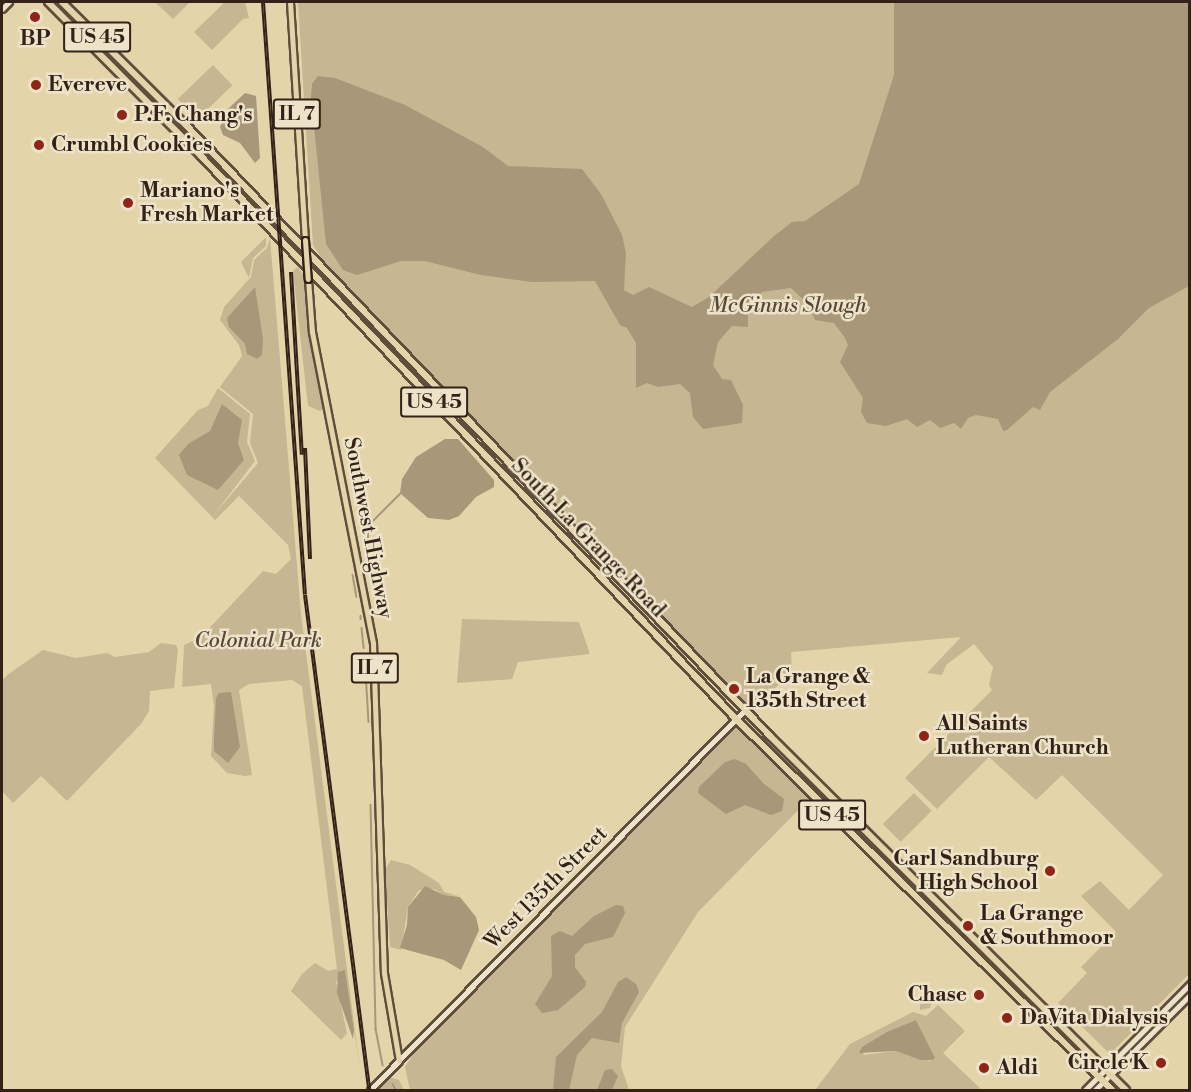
<!DOCTYPE html>
<html>
<head>
<meta charset="utf-8">
<style>
  body { margin:0 }
  #map { position:relative; width:1191px; height:1092px; overflow:hidden; background:#e4d4aa; font-family:"Libre Bodoni",serif }
  div>[style] { position:absolute }
  [style*='--x'] { left:calc(var(--x)*1px); top:calc(var(--y)*1px); width:calc(var(--w)*1px); rotate:calc(var(--a)*1deg) }
  .green>* { inset:0; background:#c6b691; transform-origin:0 0 }
  .water>* { inset:0; background:#a89779 }
  .stream>* { height:1.5px; margin:-0.75px; padding:0 0.75px; transform-origin:0.75px; border-radius:0.75px; background:#a89779 }
  .roads { filter:drop-shadow(2px 0 #604e3d) drop-shadow(-2px 0 #604e3d) drop-shadow(0 2px #604e3d) drop-shadow(0 -2px #604e3d) }
  .tertiary>* { height:4.5px; margin:-2.25px; padding:0 2.25px; transform-origin:2.25px; border-radius:2.25px; background:#ede3c8 }
  .secondary>* { height:4.5px; margin:-2.25px; padding:0 2.25px; transform-origin:2.25px; border-radius:2.25px; background:#ede3c8 }
  .primary>* { height:5px; margin:-2.5px; padding:0 2.5px; transform-origin:2.5px; border-radius:2.5px; background:#e4d4aa }
  .trunk>* { height:6px; margin:-3px; padding:0 3px; transform-origin:3px; border-radius:3px; background:#e4d4aa }
  .rail>* { height:4px; margin-top:-2px; transform-origin:0; background:repeating-linear-gradient(90deg,#ede3c8 0 4.5px,#342219 0 9px); box-sizing:border-box; border-block:2px solid #342219 }
  .bridges { filter:drop-shadow(2px 0 #342219) drop-shadow(-2px 0 #342219) drop-shadow(0 2px #342219) drop-shadow(0 -2px #342219) }
  .primary-bridge>* { height:5px; margin:-2.5px; padding:0 2.5px; transform-origin:2.5px; border-radius:2.5px; background:#e4d4aa }
  .dots>* { width:16px; height:16px; translate:-50% -50%; box-sizing:border-box; border:3px solid #ede3c8; border-radius:50% }
  span { translate:-50% -50%; white-space:nowrap; text-align:center; line-height:1.15; -webkit-text-stroke:5px #ede3c8; paint-order:stroke }
  .shield-label span { padding:2px 4px; background:#ede3c8; border:2px solid; border-radius:4px; -webkit-text-stroke-width:0 }
  .shield-label { font-size:20px; color:#342219; font-weight:700 }
  .poi-label { font-size:21px; color:#342219; font-weight:700 }
  .left { translate:0 -50%; text-align:left }
  .right { translate:-100% -50%; text-align:right }
  .park-label { font-size:21px; color:#584737; font-style:italic }
  .street-label { font-size:21px; color:#342219 }
  .frame { position:absolute; inset:0; border:3px solid #342219; pointer-events:none }
</style>
</head>
<body>
<div id="map">
  <div class="green">
    <div style="clip-path:polygon(155px 2px,190px 2px,173px 19px)"></div>
    <div style="clip-path:polygon(225px 2px,245px 2px,249px 18px,243px 19px,212px 50px,194px 32px)"></div>
    <div style="clip-path:polygon(298px 2px,1189px 2px,1189px 974px,1110px 1054px,1058px 1003px,1087px 973px,1081px 967px,1116px 932px,1081px 896px,1100px 881px,1129px 910px,1163px 875px,1062px 775px,1036px 800px,989px 757px,937px 809px,905px 778px,992px 690px,989px 685px,993px 667px,974px 644px,946px 665px,942px 675px,927px 673px,961px 637px,791px 652px,792px 672px,752px 710px,326px 265px,313px 245px)"></div>
    <div style="left:213px;top:65px;width:28px;height:49px;rotate:46deg"></div>
    <div style="clip-path:polygon(266px 237px,266px 246px,253px 258px,249px 278px,241px 262px)"></div>
    <div style="clip-path:polygon(270px 238px,301px 614px,360px 1070px,345px 970px,336px 982px,347px 1033px,341px 1040px,291px 991px,302px 974px,315px 963px,328px 971px,337px 969px,302px 686px,292px 680px,249px 684px,239px 690px,252px 775px,245px 776px,227px 773px,211px 756px,214px 706px,211px 684px,182px 687px,184px 645px,200px 638px,263px 571px,276px 574px,291px 559px,288px 545px,239px 496px,215px 520px,155px 458px,198px 410px,208px 406px,218px 388px,250px 414px,247px 442px,255px 461px,213px 516px,258px 463px,250px 443px,253px 414px,220px 387px,242px 356px,239px 345px,220px 320px,224px 307px,251px 277px,254px 260px,267px 248px)"></div>
    <div style="clip-path:polygon(297px 267px,304px 275px,311px 339px,325px 408px,320px 411px,308px 406px,293px 271px)"></div>
    <div style="clip-path:polygon(462px 619px,579px 622px,590px 654px,518px 662px,512px 679px,457px 683px)"></div>
    <div style="clip-path:polygon(161px 643px,176px 645px,178px 650px,174px 688px,150px 691px,149px 711px,141px 724px,67px 801px,41px 776px,13px 803px,2px 791px,2px 680px,10px 673px,43px 650px,76px 658px,107px 653px,115px 657px,149px 652px)"></div>
    <div style="clip-path:polygon(736px 726px,742px 726px,812px 796px,698px 912px,625px 1027px,621px 1066px,629px 1090px,410px 1090px,405px 1067px,418px 1047px)"></div>
    <div style="left:914px;top:793px;width:25px;height:44px;rotate:45deg"></div>
    <div style="clip-path:polygon(391px 860px,410px 865px,439px 883px,444px 892px,459px 896px,444px 895px,434px 889px,419px 890px,408px 907px,401px 950px,390px 947px,385px 870px)"></div>
    <div style="clip-path:polygon(934px 994px,930px 1008px,920px 1010px,920px 1000px)"></div>
    <div style="clip-path:polygon(evenodd,938px 1005px,965px 1031px,943px 1053px,982px 1090px,815px 1090px,850px 1044px,913px 1012px,926px 1016px,938px 1005px,916px 1020px,935px 1056px,930px 1061px,896px 1051px,864px 1055px,862px 1047px,916px 1020px)"></div>
    <div style="clip-path:polygon(389px 1077px,399px 1080px,404px 1090px,376px 1090px)"></div>
  </div>
  <div class="water">
    <div style="clip-path:polygon(894px 2px,1189px 2px,1189px 286px,1149px 308px,1118px 339px,1050px 392px,1040px 410px,1033px 407px,1007px 430px,1003px 431px,998px 419px,976px 415px,968px 418px,961px 429px,954px 423px,940px 428px,930px 420px,917px 427px,907px 419px,886px 426px,867px 423px,861px 412px,863px 398px,840px 362px,848px 345px,845px 338px,834px 323px,815px 320px,809px 305px,791px 288px,762px 292px,748px 308px,748px 327px,732px 326px,718px 342px,713px 365px,722px 379px,731px 380px,743px 405px,742px 423px,703px 429px,693px 417px,690px 393px,680px 384px,658px 387px,647px 383px,636px 388px,636px 343px,627px 328px,620px 325px,595px 281px,532px 282px,481px 275px,425px 261px,401px 261px,357px 275px,343px 270px,326px 244px,311px 97px,312px 84px,318px 76px,335px 78px,405px 105px,483px 147px,508px 166px,582px 169px,601px 194px,622px 235px,626px 253px,624px 290px,633px 295px,649px 287px,692px 307px,709px 297px,774px 236px,792px 222px,805px 221px,859px 184px,894px 75px)"></div>
    <div style="clip-path:polygon(245px 93px,256px 96px,260px 158px,255px 163px,240px 143px,223px 135px,220px 127px,229px 108px)"></div>
    <div style="clip-path:polygon(255px 287px,263px 339px,262px 355px,257px 359px,247px 354px,245px 344px,229px 327px,227px 318px)"></div>
    <div style="clip-path:polygon(222px 404px,242px 420px,238px 443px,244px 460px,218px 490px,187px 475px,179px 455px,188px 444px,210px 431px)"></div>
    <div style="clip-path:polygon(445px 439px,458px 439px,494px 480px,494px 487px,476px 497px,459px 516px,449px 520px,428px 518px,400px 493px,402px 479px,416px 457px)"></div>
    <div style="clip-path:polygon(231px 692px,240px 747px,228px 763px,214px 751px,214px 740px,216px 698px,219px 693px)"></div>
    <div style="clip-path:polygon(735px 759px,746px 764px,764px 784px,784px 799px,782px 811px,771px 815px,745px 805px,726px 814px,698px 793px,699px 787px,725px 762px)"></div>
    <div style="clip-path:polygon(425px 886px,444px 895px,460px 897px,476px 917px,479px 930px,461px 970px,444px 960px,400px 948px,407px 925px,408px 907px)"></div>
    <div style="clip-path:polygon(616px 905px,623px 906px,625px 913px,613px 937px,585px 944px,575px 955px,575px 967px,586px 982px,585px 987px,558px 1010px,542px 1013px,535px 1004px,552px 976px,551px 936px,560px 931px,572px 936px,594px 916px)"></div>
    <div style="clip-path:polygon(345px 970px,354px 1030px,353px 1039px,337px 993px,338px 972px)"></div>
    <div style="clip-path:polygon(626px 977px,636px 984px,639px 992px,622px 1023px,619px 1043px,592px 1038px,577px 1055px,569px 1090px,553px 1090px,556px 1057px,602px 1012px,618px 982px)"></div>
    <div style="clip-path:polygon(916px 1020px,935px 1057px,933px 1060px,921px 1060px,896px 1051px,859px 1053px,862px 1047px,887px 1032px)"></div>
    <div style="clip-path:polygon(612px 1069px,618px 1076px,612px 1090px,597px 1090px,605px 1070px)"></div>
  </div>
  <div class="stream">
    <div style="--x:368;--y:555;--w:29;--a:-90"></div>
    <div style="--x:368;--y:526;--w:45;--a:-45"></div>
    <div style="--x:353;--y:575;--w:22;--a:80"></div>
    <div style="--x:361;--y:616;--w:3;--a:90"></div>
    <div style="--x:362;--y:628;--w:20;--a:84"></div>
    <div style="--x:365;--y:655;--w:67;--a:86.6"></div>
    <div style="--x:371;--y:805;--w:224;--a:88.7"></div>
    <div style="--x:376;--y:1029;--w:37;--a:79"></div>
    <div style="--x:393;--y:1084;--w:7;--a:63"></div>
  </div>
  <div class="roads">
    <div class="tertiary">
      <div style="--x:370;--y:1090;--w:534;--a:-45.38"></div>
      <div style="--x:1085;--y:1090;--w:149;--a:-45.3"></div>
      <div style="--x:1095;--y:1090;--w:134;--a:-45"></div>
    </div>
    <div class="secondary">
      <div style="--x:2;--y:9;--w:10;--a:-45"></div>
    </div>
    <div class="primary">
      <div style="--x:290;--y:2;--w:238;--a:86.4"></div>
      <div style="--x:308;--y:279;--w:53;--a:85.7"></div>
      <div style="--x:312;--y:332;--w:317;--a:78.9"></div>
      <div style="--x:373;--y:643;--w:330;--a:88.1"></div>
      <div style="--x:384;--y:973;--w:89;--a:80.3"></div>
    </div>
    <div class="trunk">
      <div style="--x:48;--y:2;--w:217;--a:45.2"></div>
      <div style="--x:201;--y:156;--w:777;--a:46.46"></div>
      <div style="--x:736;--y:719;--w:528;--a:44.62"></div>
      <div style="--x:62;--y:2;--w:175;--a:44.8"></div>
      <div style="--x:186;--y:125;--w:845;--a:46.29"></div>
      <div style="--x:770;--y:736;--w:502;--a:44.84"></div>
    </div>
  </div>
  <div class="rail">
    <div style="--x:263;--y:2;--w:594;--a:85.95"></div>
    <div style="--x:305;--y:595;--w:499;--a:82.6"></div>
    <div style="--x:291;--y:272;--w:183;--a:86.6"></div>
    <div style="--x:305;--y:448;--w:111;--a:87.4"></div>
  </div>
  <div class="bridges">
    <div class="primary-bridge">
      <div style="--x:305;--y:240;--w:39;--a:86"></div>
    </div>
  </div>
  <div class="dots">
    <div style="left:35px;top:17px;background:#8f2418"></div>
    <div style="left:36px;top:85px;background:#8f2418"></div>
    <div style="left:122px;top:115px;background:#8f2418"></div>
    <div style="left:39px;top:145px;background:#8f2418"></div>
    <div style="left:128px;top:203px;background:#8f2418"></div>
    <div style="left:734px;top:689px;background:#8f2418"></div>
    <div style="left:924px;top:736px;background:#8f2418"></div>
    <div style="left:1050px;top:871px;background:#8f2418"></div>
    <div style="left:968px;top:926px;background:#8f2418"></div>
    <div style="left:979px;top:995px;background:#8f2418"></div>
    <div style="left:1007px;top:1018px;background:#8f2418"></div>
    <div style="left:1161px;top:1063px;background:#8f2418"></div>
    <div style="left:984px;top:1068px;background:#8f2418"></div>
  </div>
  <div class="shield-label">
    <span style="left:97px;top:37px">US 45</span>
    <span style="left:297px;top:114px">IL 7</span>
    <span style="left:434px;top:402px">US 45</span>
    <span style="left:375px;top:668px">IL 7</span>
    <span style="left:832px;top:815px">US 45</span>
  </div>
  <div class="poi-label">
    <span style="left:35px;top:39px">BP</span>
    <span class="left" style="left:48px;top:85px">Evereve</span>
    <span class="left" style="left:134px;top:115px">P.F. Chang's</span>
    <span class="left" style="left:51px;top:145px">Crumbl Cookies</span>
    <span class="left" style="left:140px;top:203px">Mariano's<br>Fresh Market</span>
    <span class="left" style="left:746px;top:689px">La Grange &amp;<br>135th Street</span>
    <span class="left" style="left:936px;top:736px">All Saints<br>Lutheran Church</span>
    <span class="right" style="left:1038px;top:871px">Carl Sandburg<br>High School</span>
    <span class="left" style="left:980px;top:926px">La Grange<br>&amp; Southmoor</span>
    <span class="right" style="left:967px;top:995px">Chase</span>
    <span class="left" style="left:1020px;top:1018px">DaVita Dialysis</span>
    <span class="right" style="left:1149px;top:1063px">Circle K</span>
    <span class="left" style="left:996px;top:1068px">Aldi</span>
  </div>
  <div class="park-label">
    <span style="left:788px;top:306px">McGinnis Slough</span>
    <span style="left:258px;top:641px">Colonial Park</span>
  </div>
  <div class="street-label">
    <span style="left:368px;top:528px;rotate:79deg">Southwest Highway</span>
    <span style="left:588px;top:538px;rotate:46deg">South La Grange Road</span>
    <span style="left:546px;top:888px;rotate:-45deg">West 135th Street</span>
  </div>
  <div class="frame"></div>
</div>
</body>
</html>
